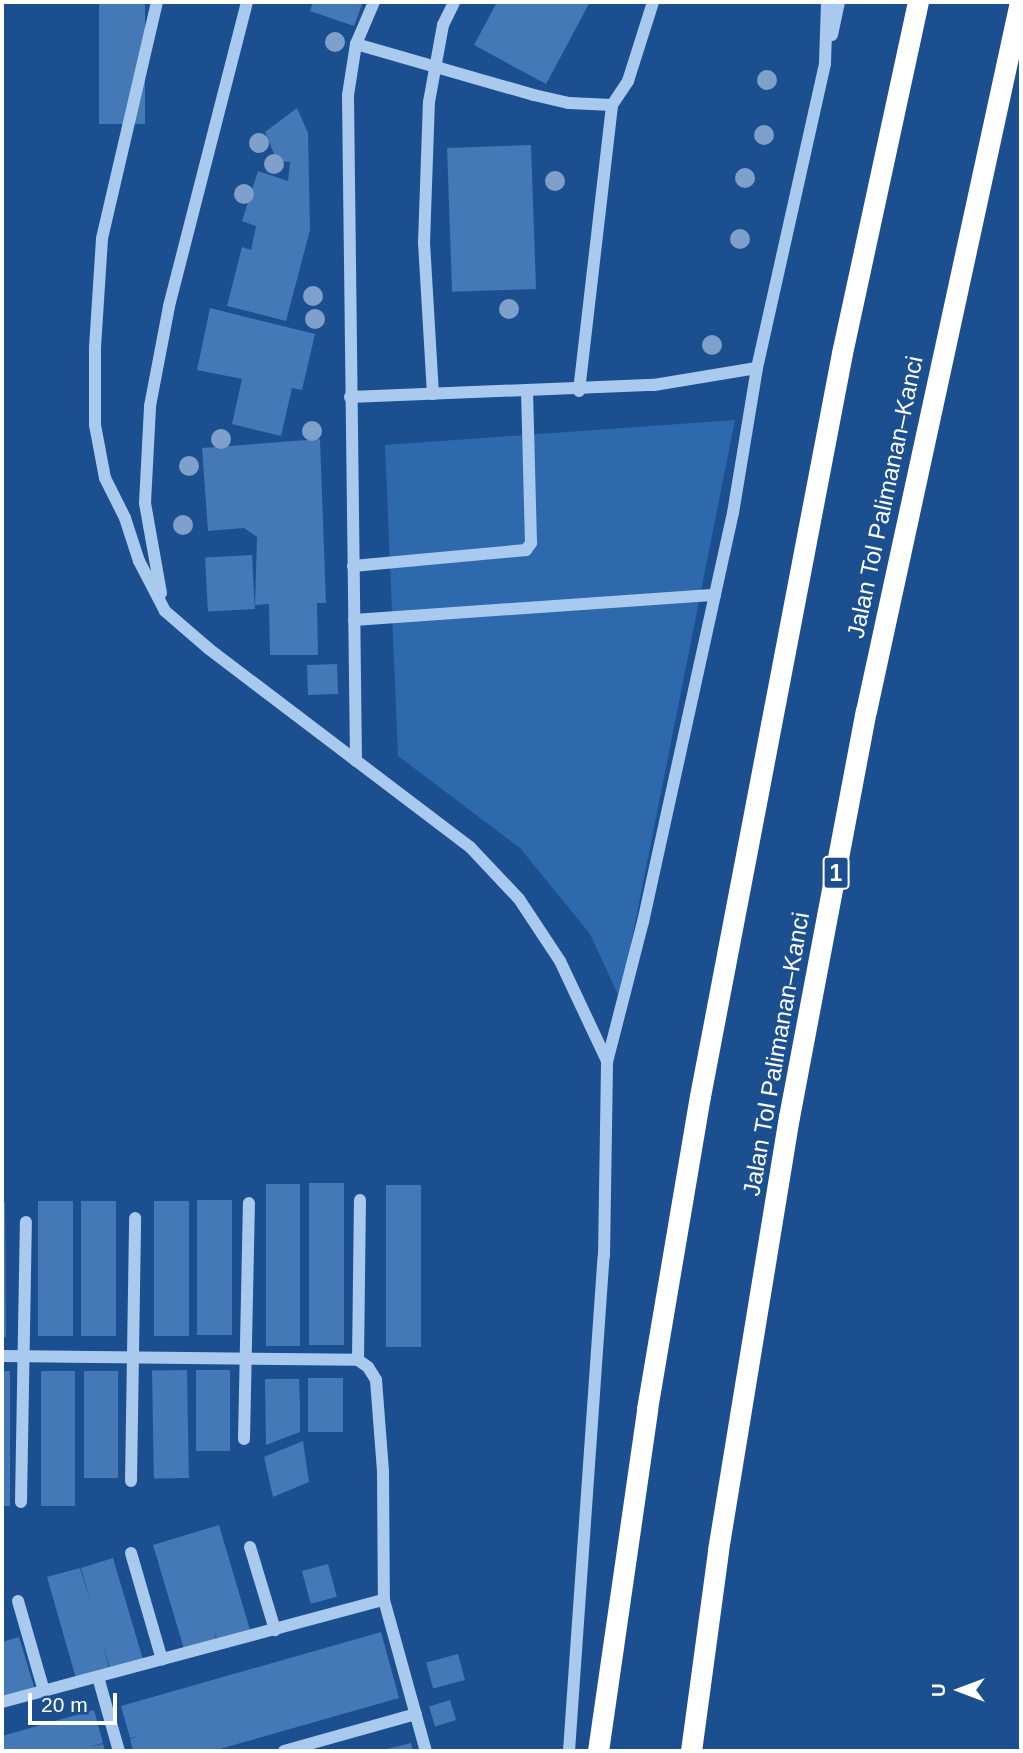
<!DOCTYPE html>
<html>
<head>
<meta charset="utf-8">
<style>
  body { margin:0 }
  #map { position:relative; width:1023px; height:1753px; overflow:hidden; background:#1b4f8f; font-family:Arial,sans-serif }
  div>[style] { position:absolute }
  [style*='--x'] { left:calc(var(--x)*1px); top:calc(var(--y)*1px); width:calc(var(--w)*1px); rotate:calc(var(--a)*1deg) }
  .green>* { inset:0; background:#2e69ad }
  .building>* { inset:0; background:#4478b7; transform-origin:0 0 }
  .minor>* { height:12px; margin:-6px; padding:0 6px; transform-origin:6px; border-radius:6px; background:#a9c9ee }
  .highway>* { height:21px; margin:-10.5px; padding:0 10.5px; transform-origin:10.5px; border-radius:10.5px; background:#fff }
  .trees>* { width:20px; height:20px; margin:-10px; border-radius:50%; background:#7ea0ca }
  span { translate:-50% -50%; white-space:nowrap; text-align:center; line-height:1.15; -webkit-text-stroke:6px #1b4f8f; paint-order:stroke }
  .shield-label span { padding:2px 5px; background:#1b4f8f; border:2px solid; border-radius:5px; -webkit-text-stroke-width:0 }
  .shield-label { font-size:23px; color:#fff; font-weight:700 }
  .street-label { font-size:24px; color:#fff }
  .frame { position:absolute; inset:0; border:4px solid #fff; pointer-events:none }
  .north { position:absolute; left:925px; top:1655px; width:70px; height:70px; -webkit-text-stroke:5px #1b4f8f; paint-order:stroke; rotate:270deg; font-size:19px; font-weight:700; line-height:28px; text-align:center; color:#fff }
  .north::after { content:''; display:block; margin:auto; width:24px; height:32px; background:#fff; clip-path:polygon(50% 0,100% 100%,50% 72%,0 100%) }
  .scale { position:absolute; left:28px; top:1693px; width:89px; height:32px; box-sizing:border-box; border:4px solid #fff; border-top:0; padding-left:9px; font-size:21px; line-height:24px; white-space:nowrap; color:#fff; -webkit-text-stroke:5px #1b4f8f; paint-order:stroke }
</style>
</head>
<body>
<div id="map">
  <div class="green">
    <div style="clip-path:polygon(735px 420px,620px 999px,590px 934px,520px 848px,398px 756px,385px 445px)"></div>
  </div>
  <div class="building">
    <div style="left:99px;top:2px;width:46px;height:122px"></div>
    <div style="clip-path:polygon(313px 2px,363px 2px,354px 26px,310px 11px)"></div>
    <div style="clip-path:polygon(497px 2px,590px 2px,546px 84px,474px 45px)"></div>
    <div style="clip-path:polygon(297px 108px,308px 133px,310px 230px,286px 321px,227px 306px,242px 247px,251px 250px,256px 226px,242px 221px,258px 171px,288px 181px,290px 162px,277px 161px,265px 132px)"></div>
    <div style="left:531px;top:145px;width:144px;height:84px;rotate:88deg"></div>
    <div style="clip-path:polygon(210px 308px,315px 334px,302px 390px,292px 388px,281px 436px,232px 424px,242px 379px,197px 370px)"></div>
    <div style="clip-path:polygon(320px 439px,326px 603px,317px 603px,318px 655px,270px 655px,269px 604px,255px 605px,257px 537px,244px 528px,208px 531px,202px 448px)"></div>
    <div style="left:252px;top:555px;width:54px;height:47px;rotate:87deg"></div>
    <div style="left:337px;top:664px;width:30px;height:30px;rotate:88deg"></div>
    <div style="left:309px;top:1183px;width:35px;height:162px"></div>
    <div style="left:266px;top:1184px;width:34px;height:162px"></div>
    <div style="left:421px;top:1185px;width:162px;height:35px;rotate:90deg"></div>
    <div style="left:232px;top:1200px;width:135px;height:35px;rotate:90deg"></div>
    <div style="left:73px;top:1201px;width:135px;height:35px;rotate:90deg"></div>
    <div style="left:81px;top:1201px;width:35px;height:135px"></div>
    <div style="left:154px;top:1201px;width:35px;height:135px"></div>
    <div style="clip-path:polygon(2px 1202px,5px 1202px,6px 1337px,2px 1337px)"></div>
    <div style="left:187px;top:1370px;width:108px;height:35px;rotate:89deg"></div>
    <div style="left:196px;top:1370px;width:34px;height:81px"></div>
    <div style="left:2px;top:1371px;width:8px;height:135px"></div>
    <div style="left:41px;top:1371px;width:34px;height:135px"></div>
    <div style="left:84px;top:1371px;width:34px;height:107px"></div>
    <div style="left:308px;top:1378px;width:35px;height:54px"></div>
    <div style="clip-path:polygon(265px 1379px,299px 1379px,300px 1405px,300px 1432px,266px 1445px)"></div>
    <div style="clip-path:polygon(303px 1441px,309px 1482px,273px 1497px,264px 1457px)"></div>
    <div style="clip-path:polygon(219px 1525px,250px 1630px,217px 1639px,214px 1631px,216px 1640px,184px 1649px,153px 1545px)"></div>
    <div style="clip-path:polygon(113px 1558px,144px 1663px,111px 1672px,103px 1645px,110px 1672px,77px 1682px,47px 1577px,80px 1568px,92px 1607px,81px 1568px)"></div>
    <div style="left:328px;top:1564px;width:34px;height:27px;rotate:75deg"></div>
    <div style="clip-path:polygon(381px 1632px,399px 1698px,213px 1751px,133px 1751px,130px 1739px,138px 1736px,130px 1738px,121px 1706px)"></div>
    <div style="clip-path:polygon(19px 1637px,35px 1690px,2px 1699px,2px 1642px)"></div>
    <div style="left:458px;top:1654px;width:27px;height:33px;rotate:75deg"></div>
    <div style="left:450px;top:1700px;width:21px;height:22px;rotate:73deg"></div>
    <div style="clip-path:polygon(94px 1710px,103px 1743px,89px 1747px,103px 1744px,105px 1751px,2px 1751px,2px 1736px)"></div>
    <div style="clip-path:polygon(411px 1743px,413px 1751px,383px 1751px,383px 1750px)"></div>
  </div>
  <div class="minor">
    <div style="--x:157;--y:2;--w:243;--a:103.1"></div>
    <div style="--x:102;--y:239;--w:109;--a:93.7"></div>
    <div style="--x:95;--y:348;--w:77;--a:90"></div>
    <div style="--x:95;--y:425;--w:54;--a:79.3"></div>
    <div style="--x:105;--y:478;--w:45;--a:63.4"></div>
    <div style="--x:125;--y:518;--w:45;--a:72"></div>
    <div style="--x:139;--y:561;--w:56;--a:62.5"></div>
    <div style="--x:165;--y:611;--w:58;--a:40.8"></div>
    <div style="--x:209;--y:649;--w:328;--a:37.2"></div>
    <div style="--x:470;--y:847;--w:71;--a:46.7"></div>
    <div style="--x:519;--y:899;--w:74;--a:56.5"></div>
    <div style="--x:560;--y:961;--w:110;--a:64.8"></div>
    <div style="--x:832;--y:35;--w:34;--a:-78"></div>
    <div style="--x:356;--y:44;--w:185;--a:16"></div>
    <div style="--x:534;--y:95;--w:36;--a:13"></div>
    <div style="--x:569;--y:103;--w:43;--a:2.7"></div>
    <div style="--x:579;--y:391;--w:288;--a:-83.4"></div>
    <div style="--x:612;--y:105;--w:29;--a:-56"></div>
    <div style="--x:628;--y:81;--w:83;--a:-72.4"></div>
    <div style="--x:433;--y:394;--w:151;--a:-93.4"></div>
    <div style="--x:424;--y:243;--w:141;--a:-88"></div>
    <div style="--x:429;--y:102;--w:78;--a:-79.7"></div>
    <div style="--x:443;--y:25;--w:25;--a:-64"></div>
    <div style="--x:350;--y:397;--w:304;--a:-2.3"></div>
    <div style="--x:654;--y:385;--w:104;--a:-9.4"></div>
    <div style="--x:757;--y:368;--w:312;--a:-77.4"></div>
    <div style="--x:825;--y:63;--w:61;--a:-88.1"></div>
    <div style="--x:353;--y:566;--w:174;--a:-5.3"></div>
    <div style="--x:526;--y:550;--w:9;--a:-54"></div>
    <div style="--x:531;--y:543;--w:151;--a:-91.5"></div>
    <div style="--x:161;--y:593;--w:91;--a:-100.1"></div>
    <div style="--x:145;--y:503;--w:97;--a:-87"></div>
    <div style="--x:150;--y:406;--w:102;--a:-79.2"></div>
    <div style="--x:169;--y:306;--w:314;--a:-75.6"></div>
    <div style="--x:354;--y:620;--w:362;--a:-4"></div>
    <div style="--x:356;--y:761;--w:666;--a:-90.69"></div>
    <div style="--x:348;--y:95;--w:52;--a:-81.1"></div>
    <div style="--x:356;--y:44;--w:46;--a:-66.8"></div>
    <div style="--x:2;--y:1356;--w:356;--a:0.6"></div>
    <div style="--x:358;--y:1360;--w:12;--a:35"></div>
    <div style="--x:368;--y:1367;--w:15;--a:58"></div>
    <div style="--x:376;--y:1380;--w:91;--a:85.6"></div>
    <div style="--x:383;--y:1471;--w:129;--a:89.6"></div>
    <div style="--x:384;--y:1600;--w:157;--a:74.5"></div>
    <div style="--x:358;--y:1360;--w:160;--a:-89.3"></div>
    <div style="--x:244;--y:1439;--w:236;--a:-88.8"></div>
    <div style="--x:131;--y:1481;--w:263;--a:-89.1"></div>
    <div style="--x:21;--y:1502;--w:280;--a:-89"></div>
    <div style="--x:250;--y:1547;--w:87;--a:73.2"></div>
    <div style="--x:131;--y:1553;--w:111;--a:73.8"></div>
    <div style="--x:18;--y:1601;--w:94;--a:73.9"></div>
    <div style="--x:98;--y:1677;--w:77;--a:74.2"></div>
    <div style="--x:2;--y:1702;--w:395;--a:-15"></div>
    <div style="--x:284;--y:1751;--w:137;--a:-15.7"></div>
    <div style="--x:569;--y:1751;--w:496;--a:-86"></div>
    <div style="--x:604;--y:1256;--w:194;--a:-89.1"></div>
    <div style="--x:607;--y:1062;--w:145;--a:-75.6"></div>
    <div style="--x:643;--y:922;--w:419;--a:-77.6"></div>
    <div style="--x:733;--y:513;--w:147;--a:-80.6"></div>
  </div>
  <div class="highway">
    <div style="--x:598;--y:1751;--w:345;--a:-81.8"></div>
    <div style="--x:647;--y:1409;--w:317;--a:-80.4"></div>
    <div style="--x:700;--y:1096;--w:756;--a:-79.18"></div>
    <div style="--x:842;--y:353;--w:359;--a:-77.8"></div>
    <div style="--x:691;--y:1751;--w:203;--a:-82.3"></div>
    <div style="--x:718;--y:1550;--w:439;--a:-80.7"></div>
    <div style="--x:789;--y:1117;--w:413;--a:-79.3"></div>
    <div style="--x:866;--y:711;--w:726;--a:-77.75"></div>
  </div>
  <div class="trees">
    <div style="left:335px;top:42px"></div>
    <div style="left:767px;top:80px"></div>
    <div style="left:764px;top:135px"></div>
    <div style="left:259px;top:143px"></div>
    <div style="left:274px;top:164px"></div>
    <div style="left:745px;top:178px"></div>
    <div style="left:555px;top:181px"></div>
    <div style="left:244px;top:194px"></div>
    <div style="left:740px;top:239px"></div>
    <div style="left:313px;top:296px"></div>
    <div style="left:509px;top:309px"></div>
    <div style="left:315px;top:319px"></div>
    <div style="left:712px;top:345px"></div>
    <div style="left:312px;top:431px"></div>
    <div style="left:221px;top:439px"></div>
    <div style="left:189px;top:466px"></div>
    <div style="left:183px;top:525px"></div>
  </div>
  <div class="shield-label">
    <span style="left:836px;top:873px">1</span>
  </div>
  <div class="street-label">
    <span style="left:885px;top:497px;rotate:-78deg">Jalan Tol Palimanan–Kanci</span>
    <span style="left:776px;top:1054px;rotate:-80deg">Jalan Tol Palimanan–Kanci</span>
  </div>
  <div class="frame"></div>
  <div class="north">U</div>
  <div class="scale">20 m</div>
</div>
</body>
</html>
